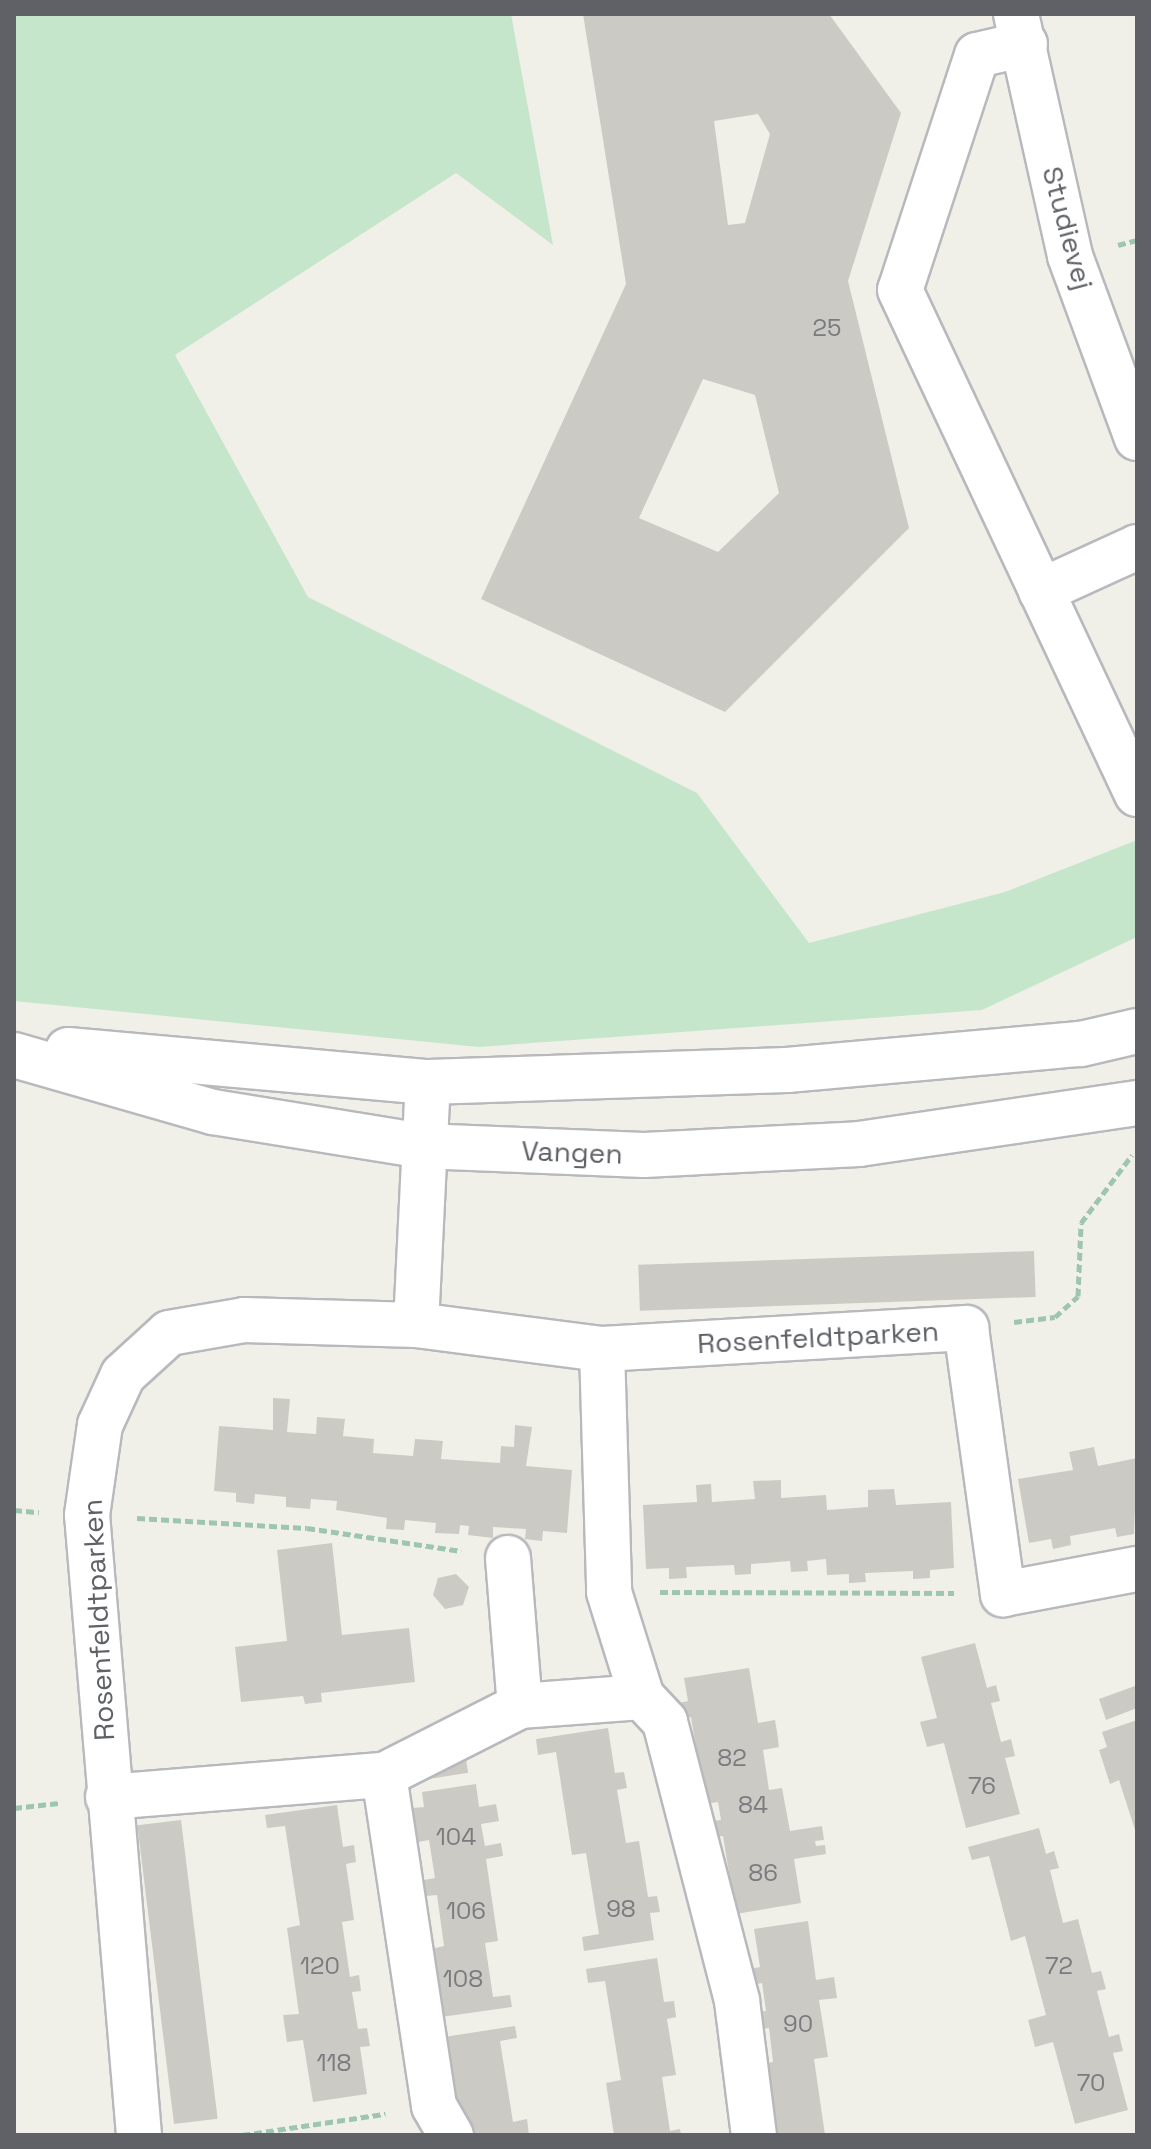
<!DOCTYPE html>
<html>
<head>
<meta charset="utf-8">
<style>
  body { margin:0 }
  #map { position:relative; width:1151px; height:2149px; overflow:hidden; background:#f0f0e8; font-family:"Space Grotesk",sans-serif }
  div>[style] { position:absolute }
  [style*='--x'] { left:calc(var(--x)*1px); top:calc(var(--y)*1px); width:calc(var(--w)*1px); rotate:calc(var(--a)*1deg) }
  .green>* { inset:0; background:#c6e6cc }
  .building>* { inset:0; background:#cccac4; transform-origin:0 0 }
  .path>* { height:5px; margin-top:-2.5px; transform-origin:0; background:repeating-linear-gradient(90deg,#9ec5b0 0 8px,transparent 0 12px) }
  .roads { filter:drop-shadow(2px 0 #b8b9bd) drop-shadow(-2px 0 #b8b9bd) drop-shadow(0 2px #b8b9bd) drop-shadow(0 -2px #b8b9bd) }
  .minor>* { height:44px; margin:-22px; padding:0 22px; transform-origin:22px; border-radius:22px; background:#fff }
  span { translate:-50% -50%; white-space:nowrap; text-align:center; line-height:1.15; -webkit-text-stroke:7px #fff; paint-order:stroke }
  .number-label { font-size:24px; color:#7a7b7e }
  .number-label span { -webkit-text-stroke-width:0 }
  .street-label { font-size:28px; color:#5f6167 }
  .frame { position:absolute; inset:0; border:16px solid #5f6167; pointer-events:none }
</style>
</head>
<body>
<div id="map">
  <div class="green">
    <div style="clip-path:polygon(14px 14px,511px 14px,553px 245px,456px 173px,175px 355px,308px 597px,697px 793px,809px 943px,1005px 892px,1137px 840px,1137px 937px,982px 1010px,479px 1047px,14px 1001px)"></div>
  </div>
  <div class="building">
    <div style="clip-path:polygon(evenodd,583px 14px,829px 14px,901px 113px,848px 281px,909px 528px,725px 712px,481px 599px,626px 284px,583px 14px,758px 114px,770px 134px,745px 223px,728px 225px,714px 121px,758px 114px,583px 14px,703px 379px,755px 395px,779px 493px,718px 552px,639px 518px,703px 379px)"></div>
    <div style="left:1034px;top:1251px;width:46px;height:396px;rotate:88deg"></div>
    <div style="clip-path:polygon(273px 1398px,290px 1399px,287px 1432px,316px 1434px,317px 1417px,345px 1419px,343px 1436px,374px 1439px,373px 1453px,413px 1456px,415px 1439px,430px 1440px,443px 1441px,441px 1459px,500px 1463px,501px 1446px,514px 1447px,515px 1425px,532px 1427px,526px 1466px,572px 1470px,567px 1533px,543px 1531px,542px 1541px,525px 1539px,526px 1529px,493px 1527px,493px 1538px,468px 1535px,469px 1526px,460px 1525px,459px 1534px,435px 1533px,436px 1523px,405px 1520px,404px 1530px,386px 1529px,387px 1518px,336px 1510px,337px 1501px,311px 1499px,310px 1509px,286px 1507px,286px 1497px,255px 1494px,254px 1504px,236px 1502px,236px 1493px,214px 1491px,219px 1426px,273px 1430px)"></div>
    <div style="clip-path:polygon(1094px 1447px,1098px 1466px,1137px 1458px,1134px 1534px,1117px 1537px,1115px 1528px,1070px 1536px,1071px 1545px,1053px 1549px,1051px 1539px,1029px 1543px,1018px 1479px,1073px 1470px,1069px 1452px)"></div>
    <div style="clip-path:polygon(781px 1480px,781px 1498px,826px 1495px,827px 1510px,868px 1507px,868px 1490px,894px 1489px,896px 1505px,951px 1502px,954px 1568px,930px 1570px,930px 1578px,913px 1579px,913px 1571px,865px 1573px,866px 1582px,849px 1583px,849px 1574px,827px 1575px,826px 1559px,807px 1561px,808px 1571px,791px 1572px,790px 1561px,751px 1564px,751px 1574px,735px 1575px,734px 1565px,686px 1567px,687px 1578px,669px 1579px,669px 1568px,646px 1569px,643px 1505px,697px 1502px,696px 1485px,711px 1484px,712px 1502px,755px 1499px,753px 1481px)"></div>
    <div style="clip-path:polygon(332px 1543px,342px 1635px,409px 1628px,415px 1682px,321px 1693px,322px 1702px,305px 1704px,303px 1696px,241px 1702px,235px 1647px,287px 1641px,277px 1550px)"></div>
    <div style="clip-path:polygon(456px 1574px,469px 1587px,463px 1605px,445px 1609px,433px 1595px,438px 1578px)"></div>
    <div style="clip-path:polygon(975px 1643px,987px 1688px,996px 1685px,1000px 1701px,991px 1703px,1001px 1742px,1011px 1739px,1015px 1756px,1005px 1758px,1020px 1814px,966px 1828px,944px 1743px,927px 1747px,920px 1722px,937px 1718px,921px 1657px)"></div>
    <div style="clip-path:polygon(749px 1668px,758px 1723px,775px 1720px,777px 1732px,779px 1747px,763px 1750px,769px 1790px,782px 1788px,790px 1831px,822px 1826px,824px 1840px,815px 1841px,816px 1846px,825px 1845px,826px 1854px,794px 1859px,801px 1903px,736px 1914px,732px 1890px,723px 1891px,721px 1875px,729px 1873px,723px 1836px,715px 1837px,713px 1821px,721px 1820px,718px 1802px,705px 1804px,691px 1717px,682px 1719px,679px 1703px,688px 1701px,684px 1678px)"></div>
    <div style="clip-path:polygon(1135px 1686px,1137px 1708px,1106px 1720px,1099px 1699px)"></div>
    <div style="clip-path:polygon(1137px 1720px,1137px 1833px,1136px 1833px,1119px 1780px,1110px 1784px,1099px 1750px,1107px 1747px,1102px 1732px)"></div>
    <div style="clip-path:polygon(608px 1728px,615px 1773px,624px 1772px,627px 1788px,617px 1790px,626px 1843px,639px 1841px,648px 1897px,657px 1896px,660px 1912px,650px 1913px,654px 1940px,584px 1951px,582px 1937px,599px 1934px,586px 1853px,572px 1855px,556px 1752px,538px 1755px,536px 1739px)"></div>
    <div style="left:465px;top:1753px;width:20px;height:38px;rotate:81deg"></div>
    <div style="clip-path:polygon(476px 1784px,479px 1807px,496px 1804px,499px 1821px,481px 1824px,485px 1846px,501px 1843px,503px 1856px,486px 1859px,498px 1941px,485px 1943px,493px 1997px,510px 1995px,512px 2007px,441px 2017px,431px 1949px,444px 1946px,437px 1895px,426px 1896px,424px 1880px,435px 1878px,429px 1840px,418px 1842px,413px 1808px,424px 1807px,422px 1792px)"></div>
    <div style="clip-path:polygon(337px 1805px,343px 1847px,354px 1845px,356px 1862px,346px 1864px,354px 1920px,342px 1922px,350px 1977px,359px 1975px,361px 1991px,352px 1992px,358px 2029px,367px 2028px,370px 2046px,360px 2047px,367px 2094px,313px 2102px,303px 2040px,287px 2042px,283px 2015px,299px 2014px,287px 1928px,300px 1925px,285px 1826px,267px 1828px,265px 1815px)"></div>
    <div style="left:181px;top:1820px;width:301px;height:44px;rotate:83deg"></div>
    <div style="clip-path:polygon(1039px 1828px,1046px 1854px,1054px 1851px,1059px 1868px,1050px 1870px,1063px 1923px,1078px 1919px,1092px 1973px,1101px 1971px,1106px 1989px,1097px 1991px,1109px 2037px,1119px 2034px,1123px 2051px,1113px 2053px,1128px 2110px,1075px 2124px,1053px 2042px,1035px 2047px,1028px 2020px,1046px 2015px,1025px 1936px,1011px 1941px,989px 1856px,972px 1860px,968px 1847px)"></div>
    <div style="clip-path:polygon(808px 1921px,816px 1980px,834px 1977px,837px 1998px,819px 2000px,828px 2057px,814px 2059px,825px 2135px,761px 2135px,760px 2064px,773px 2062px,769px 2028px,758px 2030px,756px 2012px,766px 2011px,762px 1983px,752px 1985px,750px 1969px,760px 1967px,754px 1929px)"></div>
    <div style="clip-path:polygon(657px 1958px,664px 2002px,674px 2001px,676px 2017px,667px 2019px,676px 2075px,662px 2077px,670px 2131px,680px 2129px,681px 2135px,614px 2135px,606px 2083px,621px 2080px,605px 1981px,588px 1983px,586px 1969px)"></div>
    <div style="clip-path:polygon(515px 2026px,517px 2038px,500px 2041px,513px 2122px,527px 2119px,529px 2135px,459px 2134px,444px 2037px)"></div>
  </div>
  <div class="path">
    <div style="--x:1118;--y:245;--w:20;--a:-15"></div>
    <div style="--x:1014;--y:1322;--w:41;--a:-7"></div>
    <div style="--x:1055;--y:1317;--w:31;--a:-42"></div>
    <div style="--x:1078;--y:1296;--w:73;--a:-87.6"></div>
    <div style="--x:1081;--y:1223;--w:85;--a:-53.1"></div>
    <div style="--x:14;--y:1510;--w:25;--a:5"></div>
    <div style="--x:137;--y:1518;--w:170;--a:3.4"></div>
    <div style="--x:307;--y:1528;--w:156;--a:8.5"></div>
    <div style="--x:660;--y:1592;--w:294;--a:0.2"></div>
    <div style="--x:14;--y:1808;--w:45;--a:-6.3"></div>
    <div style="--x:242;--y:2135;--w:145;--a:-8.4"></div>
  </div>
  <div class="roads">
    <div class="minor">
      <div style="--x:1016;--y:14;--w:248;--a:77.4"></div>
      <div style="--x:1070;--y:256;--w:194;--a:69.8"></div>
      <div style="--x:1025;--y:44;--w:49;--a:167.1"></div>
      <div style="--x:977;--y:55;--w:247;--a:108.1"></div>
      <div style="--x:900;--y:290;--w:557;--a:64.82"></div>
      <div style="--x:1041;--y:591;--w:106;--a:-24.6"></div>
      <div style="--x:68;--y:1050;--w:361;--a:5.1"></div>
      <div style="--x:428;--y:1082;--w:359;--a:-1.9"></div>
      <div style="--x:787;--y:1070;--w:295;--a:-5.1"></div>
      <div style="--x:1081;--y:1044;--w:57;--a:-13.1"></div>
      <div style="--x:14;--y:1055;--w:207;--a:16"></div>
      <div style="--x:213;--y:1112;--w:212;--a:9.2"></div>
      <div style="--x:422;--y:1146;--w:222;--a:2.3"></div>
      <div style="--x:644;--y:1155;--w:215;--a:-2.9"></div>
      <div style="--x:859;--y:1144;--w:281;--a:-8.4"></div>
      <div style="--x:416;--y:1325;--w:243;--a:-87.2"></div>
      <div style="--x:602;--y:1349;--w:243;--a:88.3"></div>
      <div style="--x:609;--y:1592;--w:110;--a:72.6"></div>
      <div style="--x:508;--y:1558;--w:148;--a:85.4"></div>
      <div style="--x:384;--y:1775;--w:153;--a:-26.9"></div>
      <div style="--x:520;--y:1706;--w:122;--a:-4.2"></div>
      <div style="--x:642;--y:1697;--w:34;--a:47"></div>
      <div style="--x:665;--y:1722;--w:288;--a:75.5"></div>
      <div style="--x:737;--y:2001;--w:135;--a:82.8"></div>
      <div style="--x:108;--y:1797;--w:277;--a:-4.6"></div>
      <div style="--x:384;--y:1775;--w:335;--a:81.4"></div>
      <div style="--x:434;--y:2106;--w:34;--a:60"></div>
      <div style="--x:139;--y:2135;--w:622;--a:-94.79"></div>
      <div style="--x:87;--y:1515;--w:91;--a:-81.8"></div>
      <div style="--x:100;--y:1425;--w:55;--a:-65.3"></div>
      <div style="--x:123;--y:1375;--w:62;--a:-42.4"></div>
      <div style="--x:169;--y:1333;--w:76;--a:-9.8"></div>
      <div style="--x:244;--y:1320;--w:172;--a:1.7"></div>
      <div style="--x:416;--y:1325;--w:188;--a:7.4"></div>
      <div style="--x:602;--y:1349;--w:365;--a:-3.3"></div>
      <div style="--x:966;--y:1328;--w:269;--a:82.1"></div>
      <div style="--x:1003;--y:1594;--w:136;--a:-10.6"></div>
    </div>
  </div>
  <div class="number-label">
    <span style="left:827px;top:328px">25</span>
    <span style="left:732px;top:1758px">82</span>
    <span style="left:982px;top:1786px">76</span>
    <span style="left:753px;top:1805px">84</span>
    <span style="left:456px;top:1837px">104</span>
    <span style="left:763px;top:1873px">86</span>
    <span style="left:621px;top:1909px">98</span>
    <span style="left:466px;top:1911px">106</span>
    <span style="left:320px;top:1966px">120</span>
    <span style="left:1059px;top:1966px">72</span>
    <span style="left:463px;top:1979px">108</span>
    <span style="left:798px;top:2024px">90</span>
    <span style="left:334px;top:2063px">118</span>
    <span style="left:1091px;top:2083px">70</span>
  </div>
  <div class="street-label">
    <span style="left:1068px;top:228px;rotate:75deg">Studievej</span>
    <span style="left:572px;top:1152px;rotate:2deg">Vangen</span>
    <span style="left:818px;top:1337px;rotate:-3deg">Rosenfeldtparken</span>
    <span style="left:98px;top:1620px;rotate:-93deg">Rosenfeldtparken</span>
  </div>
  <div class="frame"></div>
</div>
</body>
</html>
